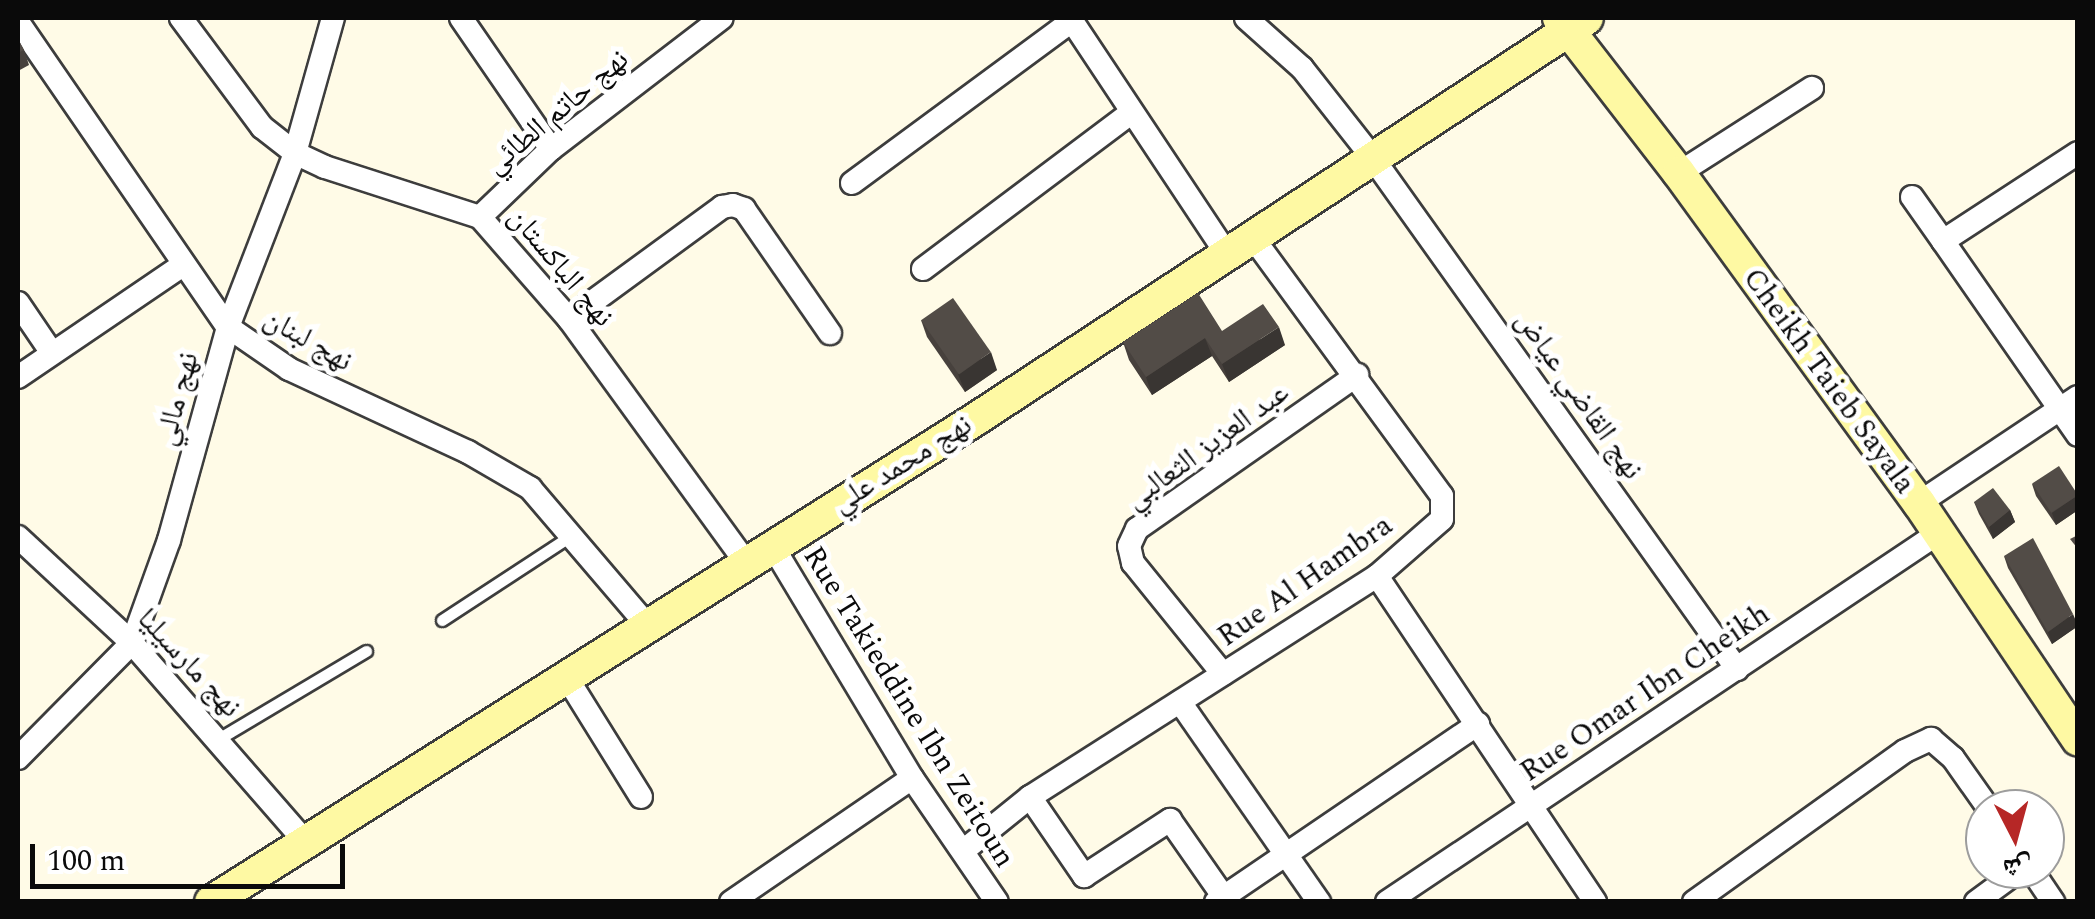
<!DOCTYPE html>
<html>
<head>
<meta charset="utf-8">
<style>
  body { margin:0 }
  #map { position:relative; width:2095px; height:919px; overflow:hidden; background:#fffbe7; font-family:Spectral,"Noto Naskh Arabic",serif }
  div>[style] { position:absolute }
  [style*='--x'] { left:calc(var(--x)*1px); top:calc(var(--y)*1px); width:calc(var(--w)*1px); rotate:calc(var(--a)*1deg) }
  .roads { filter:drop-shadow(2px 0 #3d3d3d) drop-shadow(-2px 0 #3d3d3d) drop-shadow(0 2px #3d3d3d) drop-shadow(0 -2px #3d3d3d) }
  .lane>* { height:11px; margin:-5.5px; padding:0 5.5px; transform-origin:5.5px; border-radius:5.5px; background:#fff }
  .street>* { height:22px; margin:-11px; padding:0 11px; transform-origin:11px; border-radius:11px; background:#fff }
  .secondary>* { height:32px; margin:-16px; padding:0 16px; transform-origin:16px; border-radius:16px; background:#fef9a3 }
  .wall>* { inset:0; background:#47413d }
  .shaded-wall>* { inset:0; background:#393532 }
  .building>* { inset:0; background:#524c47; transform-origin:0 0 }
  span { translate:-50% -50%; white-space:nowrap; text-align:center; line-height:1.15; -webkit-text-stroke:10px #fff; paint-order:stroke }
  .street-label { font-size:30px; color:#0a0a0a }
  .frame { position:absolute; inset:0; border:20px solid #0a0a0a; pointer-events:none }
  .north { position:absolute; left:1965px; top:789px; width:100px; height:100px; box-sizing:border-box; background:#fff; border:2px solid #9d9d9d; border-radius:50%; rotate:174deg; font-size:28px; font-weight:700; line-height:40px; text-align:center; color:#0a0a0a }
  .north::after { content:''; display:block; margin:auto; width:35px; height:45px; background:#b62726; clip-path:polygon(50% 0,100% 100%,50% 72%,0 100%) }
  .scale { position:absolute; left:30px; top:844px; width:315px; height:45px; box-sizing:border-box; border:5px solid #0a0a0a; border-top:0; padding-left:12px; font-size:30px; line-height:35px; white-space:nowrap; color:#0a0a0a; -webkit-text-stroke:8px #fff; paint-order:stroke }
</style>
</head>
<body>
<div id="map">
  <div class="roads">
    <div class="lane">
      <div style="--x:442;--y:620;--w:152;--a:-33.2"></div>
      <div style="--x:220;--y:738;--w:170;--a:-30.8"></div>
    </div>
    <div class="street">
      <div style="--x:181;--y:18;--w:136;--a:53.4"></div>
      <div style="--x:262;--y:127;--w:42;--a:38.2"></div>
      <div style="--x:295;--y:153;--w:33;--a:25"></div>
      <div style="--x:325;--y:167;--w:163;--a:17.9"></div>
      <div style="--x:480;--y:217;--w:135;--a:48.9"></div>
      <div style="--x:569;--y:319;--w:299;--a:54"></div>
      <div style="--x:461;--y:18;--w:159;--a:55.5"></div>
      <div style="--x:1070;--y:18;--w:282;--a:56.4"></div>
      <div style="--x:1246;--y:18;--w:75;--a:41.8"></div>
      <div style="--x:1302;--y:68;--w:113;--a:51.8"></div>
      <div style="--x:1372;--y:157;--w:629;--a:54.52"></div>
      <div style="--x:18;--y:22;--w:370;--a:55.5"></div>
      <div style="--x:228;--y:327;--w:74;--a:34.5"></div>
      <div style="--x:289;--y:369;--w:197;--a:24.9"></div>
      <div style="--x:468;--y:452;--w:72;--a:30.1"></div>
      <div style="--x:530;--y:488;--w:180;--a:49.5"></div>
      <div style="--x:2078;--y:153;--w:161;--a:146.9"></div>
      <div style="--x:1943;--y:241;--w:236;--a:55.2"></div>
      <div style="--x:1679;--y:173;--w:158;--a:-32.6"></div>
      <div style="--x:852;--y:183;--w:273;--a:-36.4"></div>
      <div style="--x:1912;--y:197;--w:54;--a:54.8"></div>
      <div style="--x:480;--y:217;--w:98;--a:-43.8"></div>
      <div style="--x:551;--y:149;--w:215;--a:-37.5"></div>
      <div style="--x:923;--y:269;--w:260;--a:-36.9"></div>
      <div style="--x:18;--y:303;--w:60;--a:55.8"></div>
      <div style="--x:569;--y:319;--w:190;--a:-36.2"></div>
      <div style="--x:722;--y:207;--w:11;--a:-10"></div>
      <div style="--x:733;--y:205;--w:12;--a:20"></div>
      <div style="--x:744;--y:209;--w:151;--a:55.3"></div>
      <div style="--x:18;--y:377;--w:199;--a:-34.2"></div>
      <div style="--x:1919;--y:503;--w:191;--a:-33.7"></div>
      <div style="--x:18;--y:537;--w:156;--a:42.9"></div>
      <div style="--x:132;--y:643;--w:263;--a:48.9"></div>
      <div style="--x:772;--y:545;--w:272;--a:59"></div>
      <div style="--x:912;--y:778;--w:150;--a:55.6"></div>
      <div style="--x:1377;--y:576;--w:392;--a:56.2"></div>
      <div style="--x:1223;--y:674;--w:143;--a:-129"></div>
      <div style="--x:1133;--y:563;--w:17;--a:-103"></div>
      <div style="--x:1129;--y:546;--w:19;--a:-65"></div>
      <div style="--x:1137;--y:529;--w:269;--a:-35"></div>
      <div style="--x:567;--y:678;--w:140;--a:58.1"></div>
      <div style="--x:1180;--y:702;--w:244;--a:55.2"></div>
      <div style="--x:18;--y:758;--w:162;--a:-45.3"></div>
      <div style="--x:132;--y:643;--w:109;--a:-70.2"></div>
      <div style="--x:169;--y:540;--w:221;--a:-74.5"></div>
      <div style="--x:228;--y:327;--w:186;--a:-68.9"></div>
      <div style="--x:295;--y:153;--w:140;--a:-74.3"></div>
      <div style="--x:1030;--y:797;--w:96;--a:55.6"></div>
      <div style="--x:1084;--y:876;--w:103;--a:-33.1"></div>
      <div style="--x:1170;--y:820;--w:93;--a:55.1"></div>
      <div style="--x:963;--y:851;--w:86;--a:-38.9"></div>
      <div style="--x:1030;--y:797;--w:411;--a:-32.5"></div>
      <div style="--x:1377;--y:576;--w:86;--a:-41.2"></div>
      <div style="--x:1442;--y:519;--w:23;--a:-90"></div>
      <div style="--x:1442;--y:496;--w:322;--a:-126.2"></div>
      <div style="--x:2031;--y:869;--w:40;--a:56"></div>
      <div style="--x:731;--y:902;--w:219;--a:-34.4"></div>
      <div style="--x:1216;--y:902;--w:317;--a:-34.2"></div>
      <div style="--x:1387;--y:902;--w:662;--a:-33.79"></div>
      <div style="--x:1694;--y:902;--w:259;--a:-35.6"></div>
      <div style="--x:1905;--y:751;--w:29;--a:-25"></div>
      <div style="--x:1931;--y:739;--w:29;--a:41"></div>
      <div style="--x:1953;--y:758;--w:62;--a:54.8"></div>
      <div style="--x:1976;--y:902;--w:56;--a:-36.3"></div>
    </div>
    <div class="secondary">
      <div style="--x:1559;--y:18;--w:196;--a:52.3"></div>
      <div style="--x:1679;--y:173;--w:408;--a:54"></div>
      <div style="--x:1919;--y:503;--w:285;--a:56.1"></div>
      <div style="--x:211;--y:902;--w:908;--a:-32.27"></div>
      <div style="--x:979;--y:417;--w:727;--a:-33.27"></div>
    </div>
  </div>
  <div class="wall">
    <div style="clip-path:polygon(18px 39px,24px 50px,29px 65px,18px 71px)"></div>
    <div style="clip-path:polygon(921px 320px,997px 370px,965px 392px,927px 337px)"></div>
    <div style="clip-path:polygon(1222px 331px,1285px 345px,1229px 382px,1212px 356px,1152px 395px,1129px 360px,1123px 342px)"></div>
    <div style="clip-path:polygon(2032px 484px,2078px 495px,2078px 510px,2056px 525px,2036px 496px)"></div>
    <div style="clip-path:polygon(1974px 502px,2010px 510px,2015px 522px,1993px 539px,1979px 514px)"></div>
    <div style="clip-path:polygon(2004px 556px,2078px 626px,2052px 644px,2008px 568px)"></div>
  </div>
  <div class="shaded-wall">
    <div style="clip-path:polygon(1279px 327px,1285px 345px,1229px 382px,1222px 364px)"></div>
    <div style="clip-path:polygon(1205px 338px,1212px 356px,1152px 395px,1146px 377px)"></div>
    <div style="clip-path:polygon(991px 352px,997px 370px,965px 392px,958px 374px)"></div>
    <div style="clip-path:polygon(2078px 495px,2078px 510px,2056px 525px,2052px 513px)"></div>
    <div style="clip-path:polygon(2010px 510px,2015px 522px,1993px 539px,1989px 527px)"></div>
    <div style="clip-path:polygon(2073px 614px,2078px 626px,2052px 644px,2048px 632px)"></div>
  </div>
  <div class="building">
    <div style="clip-path:polygon(18px 39px,24px 50px,18px 53px)"></div>
    <div style="clip-path:polygon(1198px 293px,1222px 331px,1263px 304px,1279px 327px,1222px 364px,1205px 338px,1146px 377px,1123px 342px)"></div>
    <div style="left:953px;top:298px;width:66px;height:39px;rotate:55deg"></div>
    <div style="left:2059px;top:466px;width:35px;height:32px;rotate:57deg"></div>
    <div style="clip-path:polygon(1993px 488px,2010px 510px,1989px 527px,1974px 502px)"></div>
    <div style="clip-path:polygon(2078px 535px,2078px 549px,2070px 539px)"></div>
    <div style="clip-path:polygon(2033px 538px,2073px 614px,2048px 632px,2004px 556px)"></div>
  </div>
  <div class="street-label">
    <span style="left:557px;top:112px;rotate:-40deg">نهج حاتم الطائي</span>
    <span style="left:561px;top:267px;rotate:50deg">نهج الباكستان</span>
    <span style="left:308px;top:340px;rotate:30deg">نهج لبنان</span>
    <span style="left:1829px;top:381px;rotate:54deg">Cheikh Taieb Sayala</span>
    <span style="left:1579px;top:395px;rotate:55deg">نهج القاضي عياض</span>
    <span style="left:177px;top:399px;rotate:-75deg">نهج مالي</span>
    <span style="left:1207px;top:446px;rotate:-36deg">عبد العزيز الثعالبي</span>
    <span style="left:902px;top:464px;rotate:-32deg">نهج محمد علي</span>
    <span style="left:1305px;top:581px;rotate:-35deg">Rue Al Hambra</span>
    <span style="left:189px;top:663px;rotate:47deg">نهج مارسيليا</span>
    <span style="left:1645px;top:693px;rotate:-34deg">Rue Omar Ibn Cheikh</span>
    <span style="left:909px;top:707px;rotate:58deg">Rue Takieddine Ibn Zeitoun</span>
  </div>
  <div class="frame"></div>
  <div class="north">ش</div>
  <div class="scale">100 m</div>
</div>
</body>
</html>
